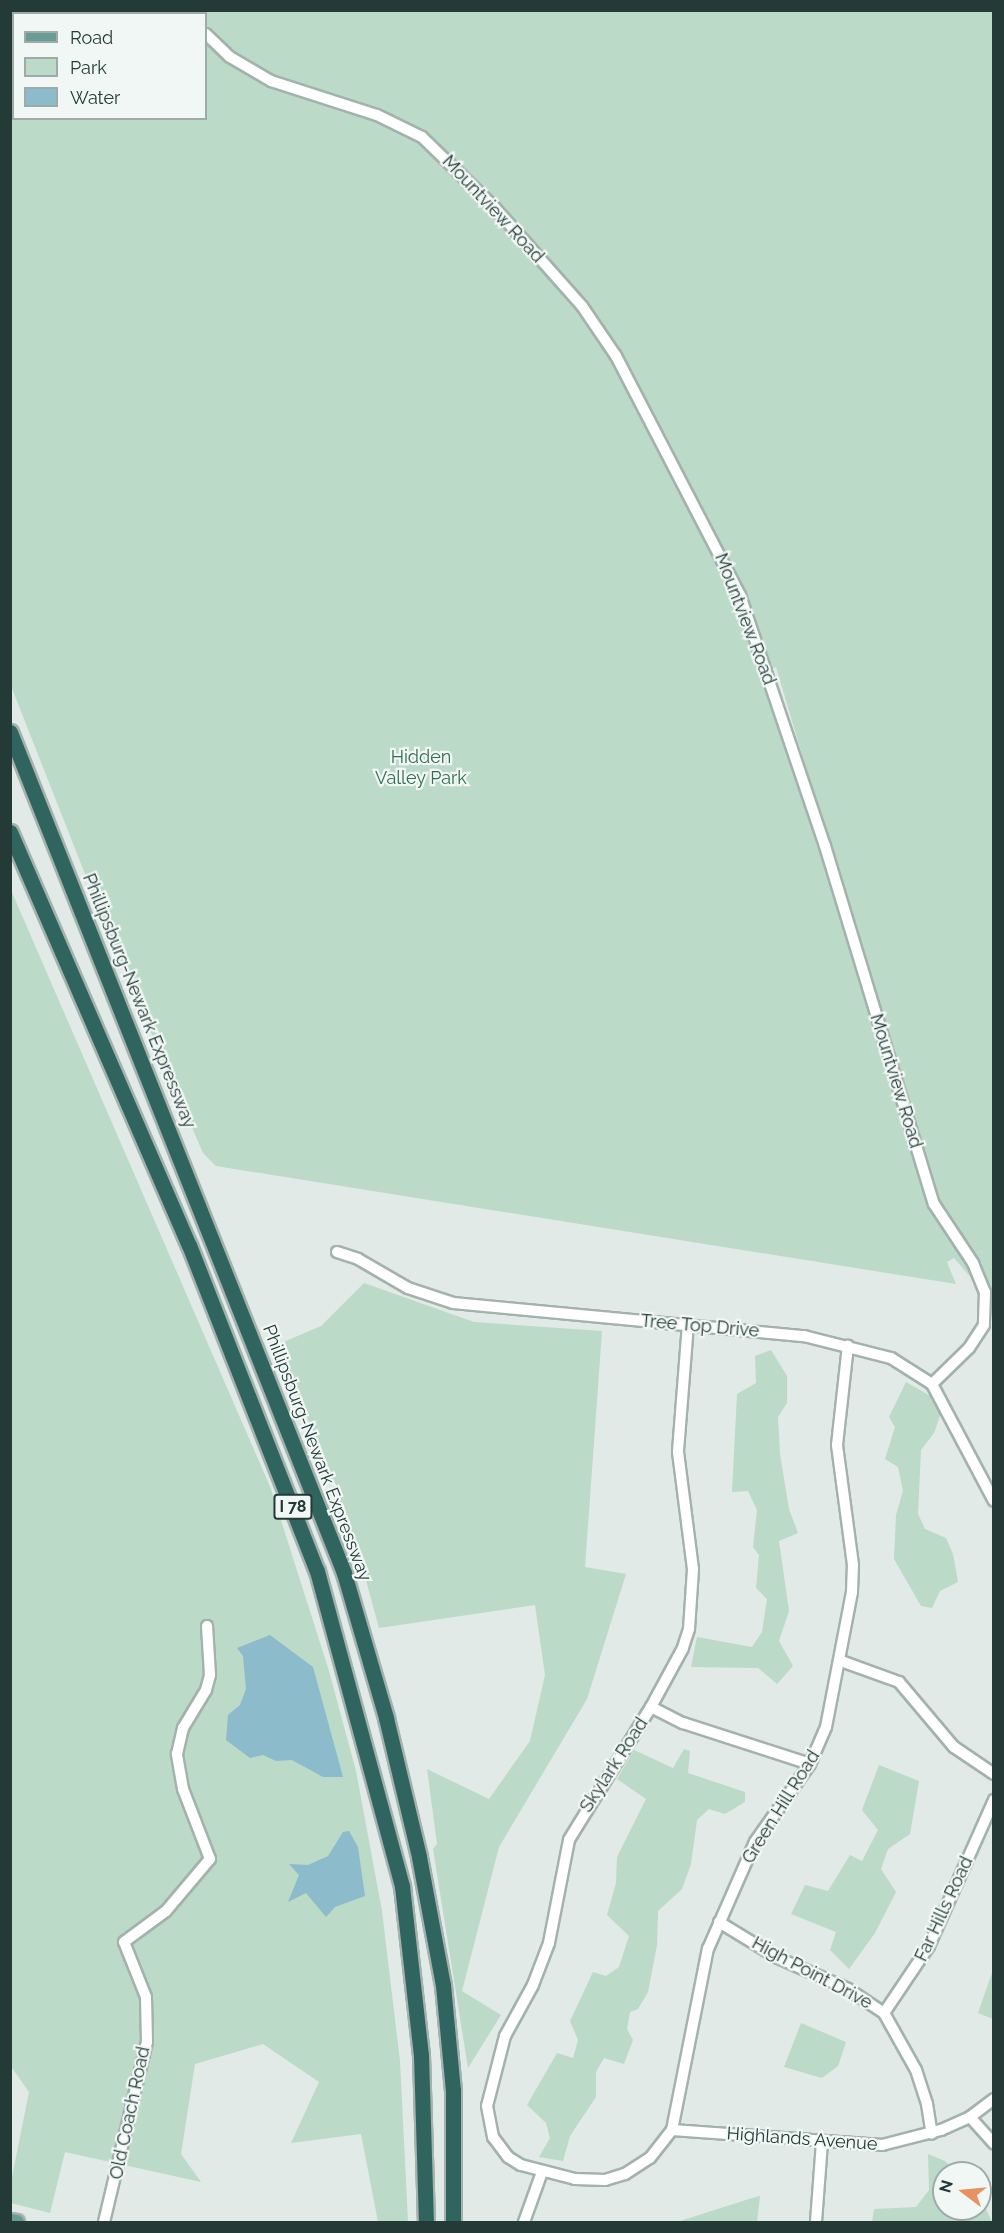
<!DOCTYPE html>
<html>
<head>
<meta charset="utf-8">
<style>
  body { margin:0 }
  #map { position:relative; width:1004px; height:2233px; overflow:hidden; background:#e1eae7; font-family:Raleway,sans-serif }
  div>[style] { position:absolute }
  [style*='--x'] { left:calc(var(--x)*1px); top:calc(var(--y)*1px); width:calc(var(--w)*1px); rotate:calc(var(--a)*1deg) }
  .green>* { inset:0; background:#bbdac7 }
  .water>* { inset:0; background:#8cbbcc }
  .roads { filter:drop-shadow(2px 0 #a4b2ae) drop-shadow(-2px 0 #a4b2ae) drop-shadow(0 2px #a4b2ae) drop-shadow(0 -2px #a4b2ae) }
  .minor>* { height:10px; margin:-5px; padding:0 5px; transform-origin:5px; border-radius:5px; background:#fff }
  .major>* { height:14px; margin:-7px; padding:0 7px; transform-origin:7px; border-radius:7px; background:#689d95 }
  .highway>* { height:15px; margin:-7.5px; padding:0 7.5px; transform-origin:7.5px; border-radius:7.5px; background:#30645f }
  span { translate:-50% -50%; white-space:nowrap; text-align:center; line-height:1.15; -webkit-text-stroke:4.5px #f1f7f5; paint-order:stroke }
  .shield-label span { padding:2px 4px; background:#f1f7f5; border:2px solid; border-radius:4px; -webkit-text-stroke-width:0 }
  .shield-label { font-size:16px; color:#233a36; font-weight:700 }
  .street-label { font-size:18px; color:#233a36 }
  .park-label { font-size:18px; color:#306e4f }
  .frame { position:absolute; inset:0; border:12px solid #233a36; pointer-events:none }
  .legend { position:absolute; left:12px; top:12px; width:195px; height:108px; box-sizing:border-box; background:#f1f7f5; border:2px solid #9faba9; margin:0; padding:8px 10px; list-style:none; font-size:18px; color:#233a36 }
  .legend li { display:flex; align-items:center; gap:12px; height:30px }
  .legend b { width:30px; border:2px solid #9faba9 }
  .north { position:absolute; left:932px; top:2161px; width:60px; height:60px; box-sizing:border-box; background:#f1f7f5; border:2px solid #9faba9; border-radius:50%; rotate:286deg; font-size:16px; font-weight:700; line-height:24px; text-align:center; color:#233a36 }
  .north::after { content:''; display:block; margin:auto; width:21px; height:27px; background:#e89261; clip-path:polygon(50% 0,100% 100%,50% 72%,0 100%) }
</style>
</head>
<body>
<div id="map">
  <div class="green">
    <div style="clip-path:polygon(evenodd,10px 11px,993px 11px,993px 1303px,954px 1258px,947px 1262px,956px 1284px,216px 1166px,203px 1153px,111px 940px,11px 686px,10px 11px,14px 14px,206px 14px,206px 118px,14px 118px,14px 14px,10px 11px,776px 667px,834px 862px,827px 870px,759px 674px,776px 667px)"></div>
    <div style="clip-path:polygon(10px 888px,271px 1489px,329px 1671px,356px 1771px,382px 1911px,400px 2061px,408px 2222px,378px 2222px,361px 2134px,291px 2143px,319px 2082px,263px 2044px,195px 2064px,181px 2154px,201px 2182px,65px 2152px,50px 2213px,11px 2203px,11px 2182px,29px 2092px,10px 2065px)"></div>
    <div style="clip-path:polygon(364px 1283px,474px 1322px,602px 1331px,585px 1567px,626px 1574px,587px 1699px,499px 1847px,462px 1991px,501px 2015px,468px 2068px,433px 1849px,437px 1844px,427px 1769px,489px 1799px,530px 1741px,545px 1675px,535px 1605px,379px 1628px,358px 1551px,279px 1344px,321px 1326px)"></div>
    <div style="clip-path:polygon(771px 1350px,787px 1376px,787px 1403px,778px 1417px,780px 1454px,789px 1509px,798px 1533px,779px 1541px,789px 1611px,779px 1641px,793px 1666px,777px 1684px,758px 1668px,691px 1667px,697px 1637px,752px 1647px,762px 1632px,767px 1599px,756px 1588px,759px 1555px,753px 1547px,757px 1510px,748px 1491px,732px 1492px,737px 1394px,756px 1383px,755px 1356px)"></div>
    <div style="clip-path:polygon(906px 1382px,944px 1404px,934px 1433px,921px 1450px,918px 1514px,925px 1529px,946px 1538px,953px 1554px,958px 1582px,940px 1591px,932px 1608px,921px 1606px,894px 1559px,896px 1515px,903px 1491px,898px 1467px,885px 1459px,895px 1427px,889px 1417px)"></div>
    <div style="clip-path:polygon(684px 1749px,690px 1751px,688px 1773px,745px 1792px,745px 1802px,725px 1814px,709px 1809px,697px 1820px,691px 1864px,682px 1889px,658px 1911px,657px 1945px,648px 1992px,638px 2009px,630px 2012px,627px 2029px,633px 2040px,624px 2064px,604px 2058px,596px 2072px,596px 2097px,570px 2136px,563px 2161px,539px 2157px,550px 2138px,546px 2123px,527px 2105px,557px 2053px,573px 2058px,578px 2040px,570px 2021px,593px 1972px,606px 1976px,619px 1967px,629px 1936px,607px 1915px,616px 1883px,617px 1857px,646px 1799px,617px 1779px,634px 1750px,673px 1768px)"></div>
    <div style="clip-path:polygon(879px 1765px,919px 1781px,910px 1834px,888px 1849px,881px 1869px,896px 1892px,875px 1933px,849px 1969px,830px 1950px,836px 1932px,791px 1914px,805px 1885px,828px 1891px,850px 1855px,862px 1861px,878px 1830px,862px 1810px)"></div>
    <div style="clip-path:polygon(993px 1970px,994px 2017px,993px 2019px,978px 2013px)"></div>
    <div style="clip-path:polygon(801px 2023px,846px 2042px,838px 2066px,822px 2078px,784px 2067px)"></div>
    <div style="clip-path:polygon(928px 2154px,945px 2161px,957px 2173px,944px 2173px,944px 2209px,980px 2209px,980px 2196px,992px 2222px,872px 2222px,874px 2209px,916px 2207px,929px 2190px)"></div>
    <div style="clip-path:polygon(760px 2196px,757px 2222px,677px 2222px,749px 2199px)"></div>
  </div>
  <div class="water">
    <div style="clip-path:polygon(270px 1635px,313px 1667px,343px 1777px,323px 1777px,292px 1760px,276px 1761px,263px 1755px,250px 1758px,226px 1740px,228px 1715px,240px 1705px,246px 1689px,243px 1656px,237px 1648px)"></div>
    <div style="clip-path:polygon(349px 1831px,358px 1847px,365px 1896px,335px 1907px,326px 1917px,306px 1893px,288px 1902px,299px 1875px,289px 1864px,308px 1865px,328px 1856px,343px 1832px)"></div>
  </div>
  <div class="roads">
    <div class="minor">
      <div style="--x:184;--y:10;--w:5;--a:53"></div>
      <div style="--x:206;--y:34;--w:33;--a:44"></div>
      <div style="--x:230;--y:57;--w:48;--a:30.3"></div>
      <div style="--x:271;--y:81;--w:111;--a:17.8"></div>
      <div style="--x:377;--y:115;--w:50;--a:26.1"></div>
      <div style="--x:422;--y:137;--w:102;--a:44.2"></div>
      <div style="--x:495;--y:208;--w:131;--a:48.4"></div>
      <div style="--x:582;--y:306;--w:60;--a:55.8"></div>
      <div style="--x:616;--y:356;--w:269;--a:62.6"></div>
      <div style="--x:740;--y:595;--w:265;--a:71.3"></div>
      <div style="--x:825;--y:846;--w:374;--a:73.1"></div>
      <div style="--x:934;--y:1204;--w:71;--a:56.5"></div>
      <div style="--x:973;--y:1263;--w:31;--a:68"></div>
      <div style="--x:985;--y:1292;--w:33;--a:92"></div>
      <div style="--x:984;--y:1325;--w:27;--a:123"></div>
      <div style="--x:969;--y:1348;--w:52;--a:135.8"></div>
      <div style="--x:337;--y:1252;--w:22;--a:18"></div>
      <div style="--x:358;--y:1259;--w:58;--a:30.1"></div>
      <div style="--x:408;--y:1288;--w:47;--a:18.4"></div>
      <div style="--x:453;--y:1303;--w:353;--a:5.4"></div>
      <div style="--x:804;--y:1336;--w:90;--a:14.2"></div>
      <div style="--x:891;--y:1358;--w:49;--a:32.4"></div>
      <div style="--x:932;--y:1384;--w:132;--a:62.1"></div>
      <div style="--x:688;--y:1324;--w:128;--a:94.5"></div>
      <div style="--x:678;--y:1452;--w:118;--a:82.7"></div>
      <div style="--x:693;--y:1569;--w:60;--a:93.8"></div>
      <div style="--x:689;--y:1629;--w:20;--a:108"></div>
      <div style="--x:683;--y:1648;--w:67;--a:118.5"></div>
      <div style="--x:651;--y:1707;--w:156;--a:121.7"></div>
      <div style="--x:569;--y:1840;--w:105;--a:101"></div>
      <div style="--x:549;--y:1943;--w:45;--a:110.9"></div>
      <div style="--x:533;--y:1985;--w:58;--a:118.8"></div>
      <div style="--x:505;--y:2036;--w:72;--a:104.4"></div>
      <div style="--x:487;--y:2106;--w:32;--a:79"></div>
      <div style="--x:493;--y:2137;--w:25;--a:53"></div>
      <div style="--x:508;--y:2157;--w:15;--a:32"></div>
      <div style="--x:521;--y:2165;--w:56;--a:14.5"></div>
      <div style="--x:575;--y:2179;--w:30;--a:2"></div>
      <div style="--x:605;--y:2180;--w:21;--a:-17"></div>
      <div style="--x:625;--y:2174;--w:30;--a:-33"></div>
      <div style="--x:650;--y:2158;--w:36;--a:-52"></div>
      <div style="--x:672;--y:2130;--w:185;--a:-78.8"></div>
      <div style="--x:708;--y:1949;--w:117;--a:-66.3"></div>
      <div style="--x:755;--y:1842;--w:95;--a:-54.8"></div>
      <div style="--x:810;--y:1764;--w:40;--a:-66.6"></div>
      <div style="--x:826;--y:1727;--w:137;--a:-79.1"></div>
      <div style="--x:852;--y:1592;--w:27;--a:-88"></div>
      <div style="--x:853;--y:1565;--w:121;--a:-97.6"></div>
      <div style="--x:837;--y:1445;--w:100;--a:-83.7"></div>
      <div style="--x:841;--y:1661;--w:62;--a:19.9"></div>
      <div style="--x:899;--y:1682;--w:85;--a:49.8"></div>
      <div style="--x:954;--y:1747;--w:48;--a:34"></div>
      <div style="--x:651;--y:1707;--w:36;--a:27"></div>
      <div style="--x:683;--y:1723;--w:133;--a:17.9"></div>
      <div style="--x:719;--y:1922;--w:69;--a:31.4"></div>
      <div style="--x:778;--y:1958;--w:77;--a:23.9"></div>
      <div style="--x:848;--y:1989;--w:43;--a:33.7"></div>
      <div style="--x:884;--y:2013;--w:65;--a:60.7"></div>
      <div style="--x:916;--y:2070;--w:36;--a:72"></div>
      <div style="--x:927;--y:2104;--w:30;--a:81"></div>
      <div style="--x:884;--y:2013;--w:81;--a:-56.1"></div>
      <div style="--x:929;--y:1946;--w:160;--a:-66"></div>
      <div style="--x:970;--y:2117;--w:36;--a:48"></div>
      <div style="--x:672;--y:2130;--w:211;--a:4.1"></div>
      <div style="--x:882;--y:2145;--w:61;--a:-14.3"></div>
      <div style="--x:941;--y:2130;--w:32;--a:-24"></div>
      <div style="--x:970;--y:2117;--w:30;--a:-37"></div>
      <div style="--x:104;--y:2222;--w:185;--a:-76.6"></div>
      <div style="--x:147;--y:2042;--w:45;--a:-91.3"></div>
      <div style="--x:146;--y:1997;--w:59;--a:-111.8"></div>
      <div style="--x:124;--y:1942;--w:52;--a:-36.4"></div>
      <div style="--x:166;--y:1911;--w:68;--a:-49.8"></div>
      <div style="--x:210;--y:1859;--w:75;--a:-111.1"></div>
      <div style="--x:183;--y:1789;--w:36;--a:-100"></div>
      <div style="--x:177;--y:1754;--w:27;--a:-77"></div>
      <div style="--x:183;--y:1728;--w:44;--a:-58.8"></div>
      <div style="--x:206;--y:1690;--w:16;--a:-75"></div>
      <div style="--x:210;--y:1675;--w:49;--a:-93.5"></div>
      <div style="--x:524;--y:2222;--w:53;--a:-70.2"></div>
      <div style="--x:816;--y:2222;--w:80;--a:-85.7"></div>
    </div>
    <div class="major">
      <div style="--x:10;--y:2221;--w:7;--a:8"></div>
    </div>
    <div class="highway">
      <div style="--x:10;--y:732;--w:905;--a:68.34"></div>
      <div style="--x:344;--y:1573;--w:151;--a:73.8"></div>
      <div style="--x:386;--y:1718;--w:143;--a:76.6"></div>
      <div style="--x:419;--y:1857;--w:130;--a:79.4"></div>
      <div style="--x:443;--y:1985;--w:105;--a:84.6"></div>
      <div style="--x:453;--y:2090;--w:132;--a:90"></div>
      <div style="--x:10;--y:832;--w:450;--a:66.6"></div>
      <div style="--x:189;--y:1245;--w:350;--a:68.6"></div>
      <div style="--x:317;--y:1571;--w:326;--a:74.9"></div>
      <div style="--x:402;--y:1886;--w:170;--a:83.6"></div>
      <div style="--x:421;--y:2055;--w:167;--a:88.3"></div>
    </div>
  </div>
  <div class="shield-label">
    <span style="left:293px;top:1507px">I 78</span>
  </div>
  <div class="street-label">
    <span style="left:493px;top:209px;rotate:47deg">Mountview Road</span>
    <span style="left:745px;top:619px;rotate:69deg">Mountview Road</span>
    <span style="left:139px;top:1001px;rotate:68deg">Phillipsburg-Newark Expressway</span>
    <span style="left:896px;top:1081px;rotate:73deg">Mountview Road</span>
    <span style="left:700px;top:1326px;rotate:5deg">Tree Top Drive</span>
    <span style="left:317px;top:1453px;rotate:69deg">Phillipsburg-Newark Expressway</span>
    <span style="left:614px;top:1765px;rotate:-57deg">Skylark Road</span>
    <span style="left:781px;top:1807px;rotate:-58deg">Green Hill Road</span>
    <span style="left:944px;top:1909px;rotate:-65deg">Far Hills Road</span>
    <span style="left:812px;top:1973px;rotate:28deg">High Point Drive</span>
    <span style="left:130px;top:2113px;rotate:-78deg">Old Coach Road</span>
    <span style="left:802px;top:2139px;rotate:4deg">Highlands Avenue</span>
  </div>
  <div class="park-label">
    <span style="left:421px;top:768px">Hidden<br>Valley Park</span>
  </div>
  <div class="frame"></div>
  <ul class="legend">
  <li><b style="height:8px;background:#689d95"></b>Road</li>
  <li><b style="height:16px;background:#bbdac7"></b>Park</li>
  <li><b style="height:16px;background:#8cbbcc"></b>Water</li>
  </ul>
  <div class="north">N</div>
</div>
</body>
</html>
